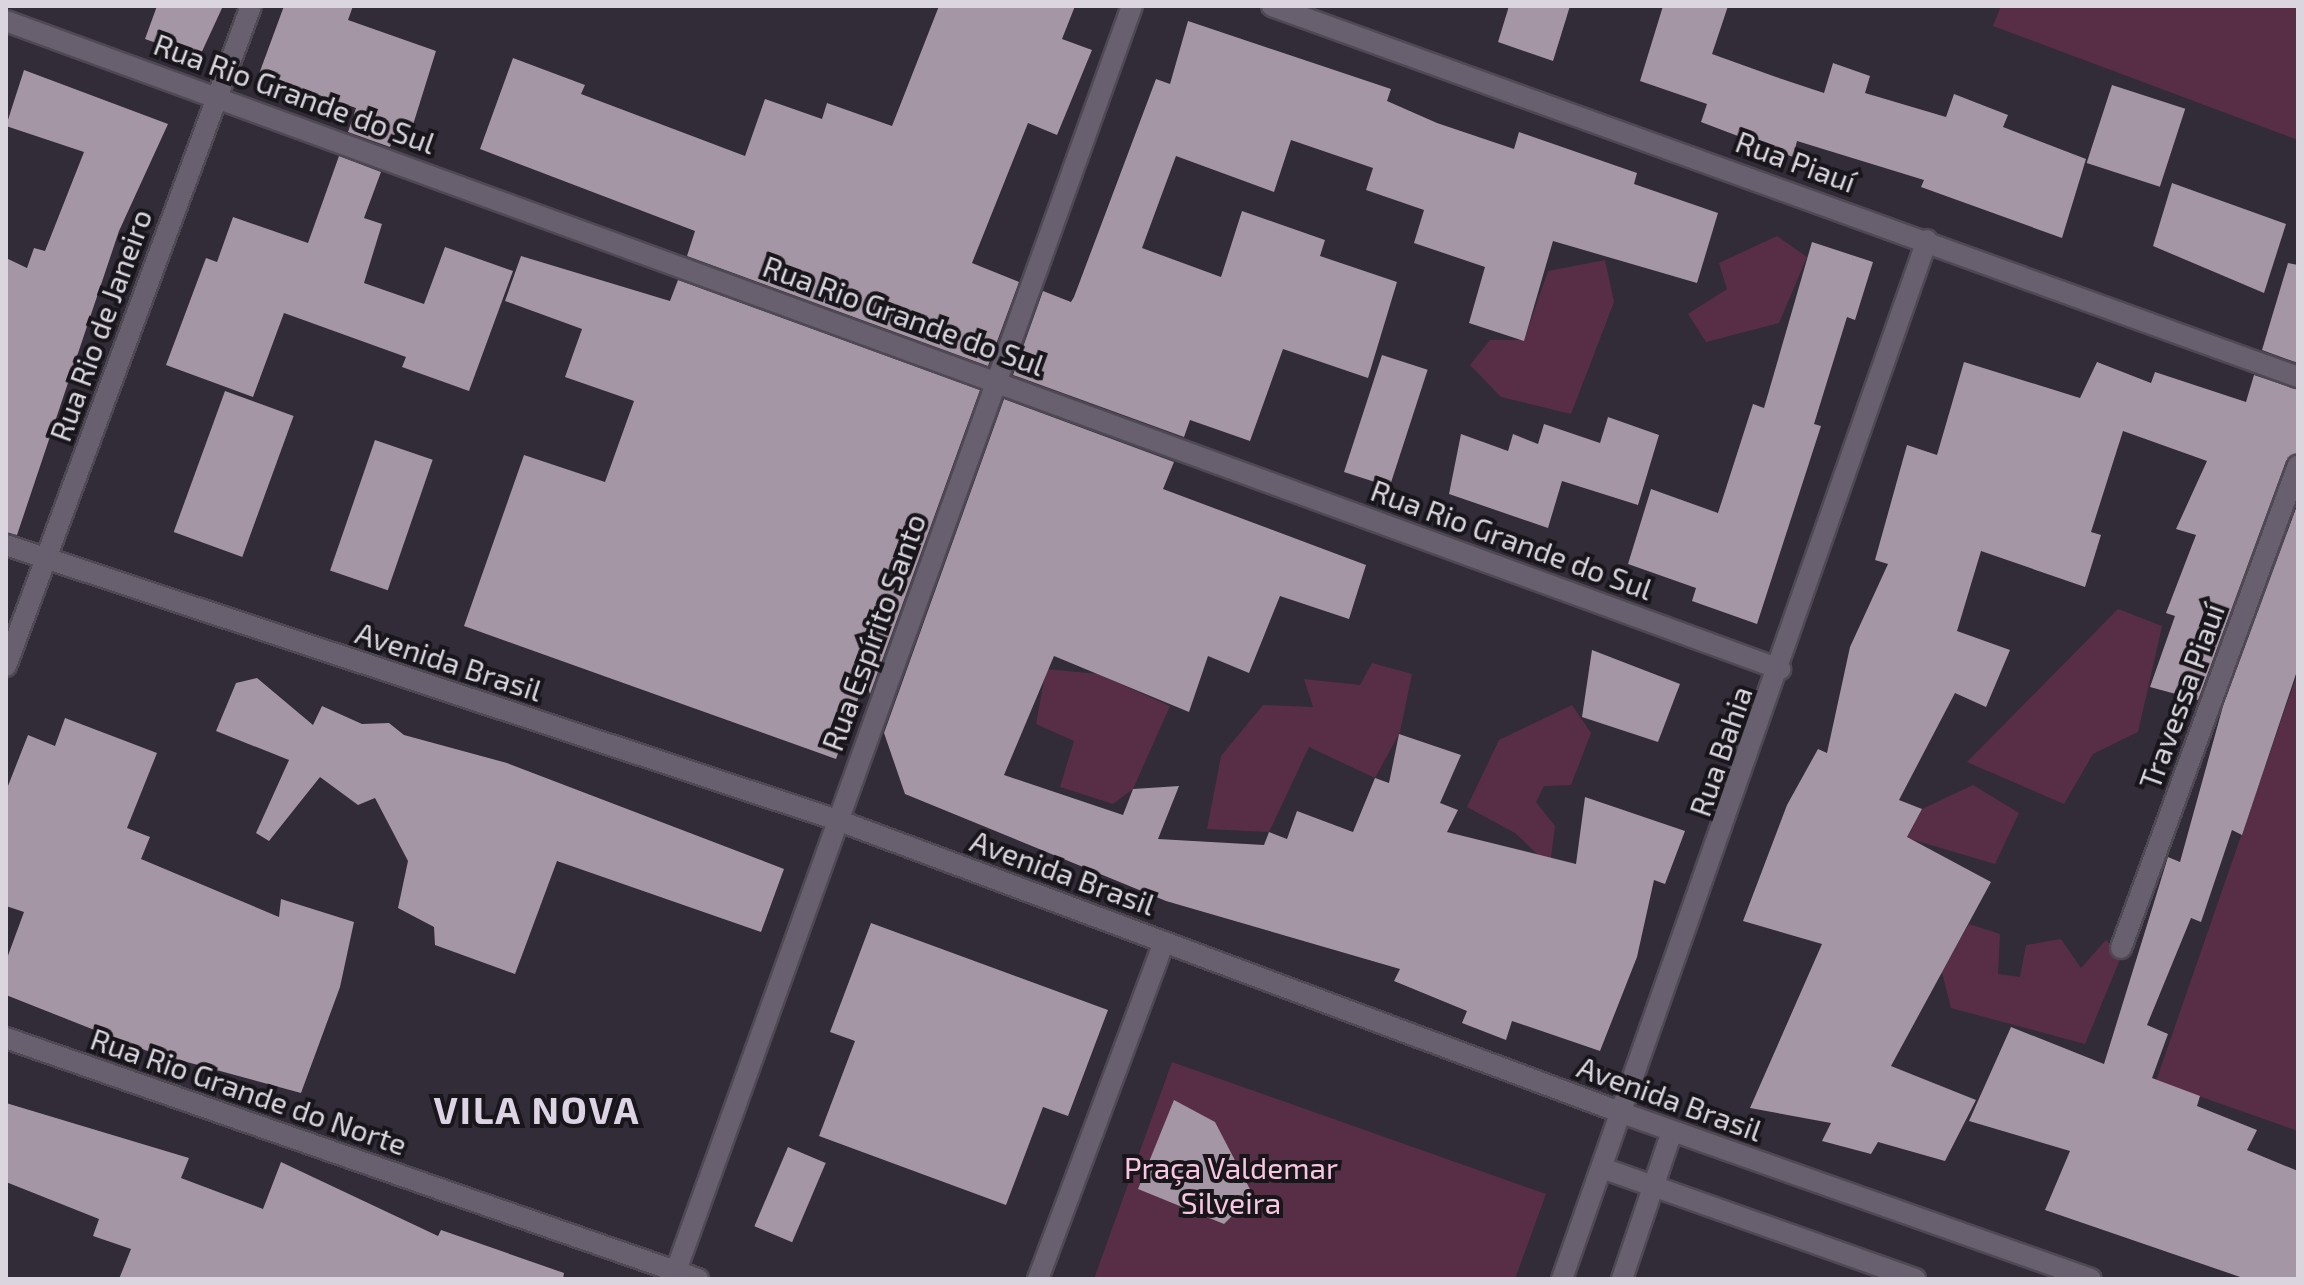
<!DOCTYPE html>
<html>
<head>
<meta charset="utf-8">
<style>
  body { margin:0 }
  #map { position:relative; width:2304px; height:1285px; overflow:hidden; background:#322b38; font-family:"Exo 2",sans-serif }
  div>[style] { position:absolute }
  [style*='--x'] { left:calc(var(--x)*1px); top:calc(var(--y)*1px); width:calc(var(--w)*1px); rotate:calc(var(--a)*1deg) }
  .green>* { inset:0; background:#582e46 }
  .building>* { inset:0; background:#a496a4; transform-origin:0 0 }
  .roads { filter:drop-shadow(2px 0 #4f4954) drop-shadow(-2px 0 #4f4954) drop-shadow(0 2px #4f4954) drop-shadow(0 -2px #4f4954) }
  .minor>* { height:20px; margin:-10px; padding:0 10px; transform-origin:10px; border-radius:10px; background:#68606f }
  span { translate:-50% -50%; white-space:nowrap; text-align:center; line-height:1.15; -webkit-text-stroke:8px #18151b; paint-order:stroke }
  .street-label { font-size:30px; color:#dad5de }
  .park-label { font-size:30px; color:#f8c6e0 }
  .district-label { font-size:38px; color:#dcd3e4; font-weight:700; letter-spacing:2px }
  .frame { position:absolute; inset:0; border:8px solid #dad5de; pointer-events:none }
</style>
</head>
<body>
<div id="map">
  <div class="green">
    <div style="clip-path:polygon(2001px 6px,2298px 6px,2298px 140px,1993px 26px)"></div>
    <div style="clip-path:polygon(1777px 236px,1807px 257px,1779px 323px,1706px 342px,1688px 314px,1727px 289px,1719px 263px)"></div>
    <div style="clip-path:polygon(1605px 260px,1614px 302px,1571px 414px,1501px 397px,1470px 365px,1490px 340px,1524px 340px,1548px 271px)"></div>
    <div style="clip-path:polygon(2118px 609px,2162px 626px,2138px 732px,2093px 754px,2064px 804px,1967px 762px)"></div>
    <div style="clip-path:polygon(1372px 663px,1412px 674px,1400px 732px,1375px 778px,1309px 747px,1269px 832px,1207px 829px,1221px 756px,1263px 705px,1313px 707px,1304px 679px,1360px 685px)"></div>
    <div style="clip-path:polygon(1046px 669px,1098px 674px,1170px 706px,1133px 789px,1113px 804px,1060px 787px,1074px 741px,1036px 724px)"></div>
    <div style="clip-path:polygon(2298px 672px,2298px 1131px,2156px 1081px)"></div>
    <div style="clip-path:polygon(1572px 705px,1591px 733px,1571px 785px,1544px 786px,1536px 802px,1555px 826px,1550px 866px,1515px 833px,1467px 807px,1499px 740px)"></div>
    <div style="clip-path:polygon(1973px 785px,2019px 813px,1995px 864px,1907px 838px,1922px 809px)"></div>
    <div style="clip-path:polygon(1969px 924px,2000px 934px,1998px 974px,2020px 977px,2026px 945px,2061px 939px,2081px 968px,2106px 940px,2121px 957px,2085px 1044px,1951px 1008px,1942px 972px)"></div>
    <div style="clip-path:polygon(1172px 1062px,1546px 1194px,1515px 1279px,1094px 1279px)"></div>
  </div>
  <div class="building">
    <div style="clip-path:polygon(157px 6px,223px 6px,199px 58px,145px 39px)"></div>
    <div style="clip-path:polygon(284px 6px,353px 6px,348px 20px,436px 51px,412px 128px,399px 123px,390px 147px,348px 132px,356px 108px,259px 74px)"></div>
    <div style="clip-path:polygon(939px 6px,1075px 6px,1062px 39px,1092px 50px,1057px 135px,1028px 123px,972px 263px,1019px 282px,988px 366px,687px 256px,695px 231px,480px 149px,513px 58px,585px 85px,581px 94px,745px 156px,765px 99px,822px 119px,827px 103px,892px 126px)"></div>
    <div style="clip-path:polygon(1509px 6px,1570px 6px,1553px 61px,1498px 42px)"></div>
    <div style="clip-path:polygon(1663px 6px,1728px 6px,1712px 54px,1776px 77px,1824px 93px,1833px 63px,1870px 76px,1865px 93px,1946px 117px,1954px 94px,2008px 115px,2003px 127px,2086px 159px,2062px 238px,1921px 187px,1924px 180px,1797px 141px,1793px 157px,1701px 122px,1707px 104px,1640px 81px)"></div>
    <div style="clip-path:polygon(1188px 21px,1391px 89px,1387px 101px,1437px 123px,1514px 149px,1519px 132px,1637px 173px,1634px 184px,1718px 213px,1697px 283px,1553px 241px,1524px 341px,1469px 323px,1485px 267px,1414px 243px,1424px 210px,1366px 190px,1373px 168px,1291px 140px,1274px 192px,1176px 156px,1142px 248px,1221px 277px,1242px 211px,1325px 240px,1320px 256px,1397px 282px,1368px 378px,1283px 349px,1250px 441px,1190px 420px,1184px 437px,1013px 375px,1043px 291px,1071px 302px,1074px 297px,1156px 79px,1170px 84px)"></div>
    <div style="clip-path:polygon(24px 70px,168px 124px,119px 231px,17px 535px,6px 532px,6px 258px,27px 268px,34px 248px,45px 251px,84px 152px,6px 126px)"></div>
    <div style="left:2112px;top:85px;width:77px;height:82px;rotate:18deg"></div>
    <div style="clip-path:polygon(339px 156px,381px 172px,364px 218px,382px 224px,364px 283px,424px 304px,445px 247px,513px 271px,469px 391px,402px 367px,406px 357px,284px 313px,253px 397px,166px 365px,206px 258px,217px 262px,233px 217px,308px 243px)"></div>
    <div style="clip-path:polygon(2172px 183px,2286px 224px,2264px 293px,2153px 246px)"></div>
    <div style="clip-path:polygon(1812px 242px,1873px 262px,1855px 320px,1847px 317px,1814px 424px,1821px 426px,1757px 624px,1692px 601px,1696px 588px,1628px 564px,1651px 489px,1718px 513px,1753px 404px,1764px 408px)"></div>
    <div style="clip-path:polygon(521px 256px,670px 301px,678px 280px,980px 390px,870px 694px,865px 680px,836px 759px,464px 626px,524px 455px,605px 482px,634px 401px,565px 377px,582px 329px,505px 301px)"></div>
    <div style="clip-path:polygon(2288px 263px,2298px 265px,2298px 363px,2262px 350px)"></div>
    <div style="left:1382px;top:355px;width:48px;height:123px;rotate:18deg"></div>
    <div style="clip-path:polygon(1964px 362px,2080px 398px,2097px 362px,2151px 383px,2155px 372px,2246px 402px,2254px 375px,2298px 390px,2298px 452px,2286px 461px,2198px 700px,2150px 687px,2175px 616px,2166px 613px,2196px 535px,2176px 529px,2207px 461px,2123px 431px,2091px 532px,2101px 535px,2085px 587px,1981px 551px,1957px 631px,2010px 650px,1986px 707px,1955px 693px,1899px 800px,1922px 809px,1907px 837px,1991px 882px,1891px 1066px,1976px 1100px,1945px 1161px,1878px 1142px,1871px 1154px,1822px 1141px,1831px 1123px,1750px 1108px,1822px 944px,1743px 921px,1787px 805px,1818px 749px,1827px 753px,1850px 647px,1888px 564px,1875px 560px,1907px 445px,1937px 455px)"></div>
    <div style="left:225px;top:391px;width:73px;height:150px;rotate:20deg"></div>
    <div style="clip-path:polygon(1004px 399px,1174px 462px,1163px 489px,1366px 565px,1349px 619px,1280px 596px,1249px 673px,1208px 656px,1189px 712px,1054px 656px,1004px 775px,1123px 815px,1133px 789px,1179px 786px,1158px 839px,1264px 845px,1269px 832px,1287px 839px,1297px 811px,1353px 832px,1375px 778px,1389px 783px,1399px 734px,1461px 755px,1440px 803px,1458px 810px,1447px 832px,1576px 864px,1585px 797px,1685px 831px,1665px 884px,1654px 880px,1637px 957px,1600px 1051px,1512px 1021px,1506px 1040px,1462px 1023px,1467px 1011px,1394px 981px,1400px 969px,1166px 901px,905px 794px,884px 733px)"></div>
    <div style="clip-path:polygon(1608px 417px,1659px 435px,1638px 505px,1562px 481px,1548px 528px,1449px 494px,1461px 434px,1508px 451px,1513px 434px,1538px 444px,1544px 424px,1600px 443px)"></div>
    <div style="left:375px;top:440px;width:61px;height:138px;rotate:19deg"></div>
    <div style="clip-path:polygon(2298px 503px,2298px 668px,2242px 835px,2232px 830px,2201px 922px,2191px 918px,2147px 1025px,2168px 1034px,2152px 1078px,2200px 1096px,2197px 1106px,2257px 1130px,2247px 1150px,2298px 1171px,2298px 1279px,2246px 1279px,2045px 1210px,2070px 1151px,1969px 1121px,2011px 1027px,2104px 1064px,2168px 857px,2180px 862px,2223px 706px)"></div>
    <div style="clip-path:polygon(1592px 650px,1680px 684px,1658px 742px,1582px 717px)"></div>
    <div style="clip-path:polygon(257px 678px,313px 725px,322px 706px,362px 724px,389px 723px,404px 735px,507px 763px,784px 869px,761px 932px,557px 861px,515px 974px,435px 945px,434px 927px,398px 908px,408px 861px,375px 798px,358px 805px,320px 777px,269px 841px,256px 833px,289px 760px,216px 731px,236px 683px)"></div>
    <div style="clip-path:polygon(65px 718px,157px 753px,127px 828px,150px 837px,141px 859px,279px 917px,281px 899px,354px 922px,340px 987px,301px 1093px,150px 1052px,6px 995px,6px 961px,24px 912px,6px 906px,6px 791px,28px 735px,55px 746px)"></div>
    <div style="clip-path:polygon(871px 923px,1108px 1010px,1068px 1116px,1043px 1107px,1006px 1205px,819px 1136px,855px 1041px,830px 1032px)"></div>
    <div style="clip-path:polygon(1174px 1100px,1215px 1122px,1253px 1195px,1224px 1224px,1138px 1189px)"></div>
    <div style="clip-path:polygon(6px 1103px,189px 1158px,181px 1178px,263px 1209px,281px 1162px,438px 1236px,441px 1230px,564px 1273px,563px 1279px,119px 1279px,131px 1249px,93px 1236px,99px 1219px,6px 1182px)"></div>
    <div style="left:788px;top:1147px;width:41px;height:86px;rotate:23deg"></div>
  </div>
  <div class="roads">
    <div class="minor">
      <div style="--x:1272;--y:6;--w:1091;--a:19.88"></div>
      <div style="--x:6;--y:21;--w:1889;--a:20.07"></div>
      <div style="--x:6;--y:545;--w:875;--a:18.31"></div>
      <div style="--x:837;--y:820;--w:841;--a:20.46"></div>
      <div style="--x:1625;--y:1114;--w:494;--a:19.5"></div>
      <div style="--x:6;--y:666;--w:704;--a:-69.63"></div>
      <div style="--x:2121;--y:948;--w:514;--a:-69.87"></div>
      <div style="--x:6;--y:1038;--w:733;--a:19.2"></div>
      <div style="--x:1605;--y:1169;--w:329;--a:19.5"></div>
      <div style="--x:673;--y:1279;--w:1353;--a:-70.17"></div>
      <div style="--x:1038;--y:1279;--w:360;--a:-69.5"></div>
      <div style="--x:1562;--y:1279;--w:1101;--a:-70.64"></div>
      <div style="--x:1622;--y:1279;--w:156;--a:-71.3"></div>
    </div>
  </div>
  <div class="street-label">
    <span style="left:295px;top:93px;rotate:20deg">Rua Rio Grande do Sul</span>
    <span style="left:1796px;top:161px;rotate:20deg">Rua Piauí</span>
    <span style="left:904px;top:315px;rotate:20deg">Rua Rio Grande do Sul</span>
    <span style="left:100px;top:325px;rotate:-70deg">Rua Rio de Janeiro</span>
    <span style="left:1512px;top:539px;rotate:20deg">Rua Rio Grande do Sul</span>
    <span style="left:873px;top:632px;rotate:-70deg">Rua Espírito Santo</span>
    <span style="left:449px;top:661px;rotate:18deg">Avenida Brasil</span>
    <span style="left:2181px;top:696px;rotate:-70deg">Travessa Piauí</span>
    <span style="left:1720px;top:751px;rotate:-71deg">Rua Bahia</span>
    <span style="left:1063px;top:872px;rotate:20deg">Avenida Brasil</span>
    <span style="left:249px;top:1091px;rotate:19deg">Rua Rio Grande do Norte</span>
    <span style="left:1670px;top:1098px;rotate:20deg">Avenida Brasil</span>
  </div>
  <div class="park-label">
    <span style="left:1231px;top:1184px">Praça Valdemar<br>Silveira</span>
  </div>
  <div class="district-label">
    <span style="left:537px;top:1110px">VILA NOVA</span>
  </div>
  <div class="frame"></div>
</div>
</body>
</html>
